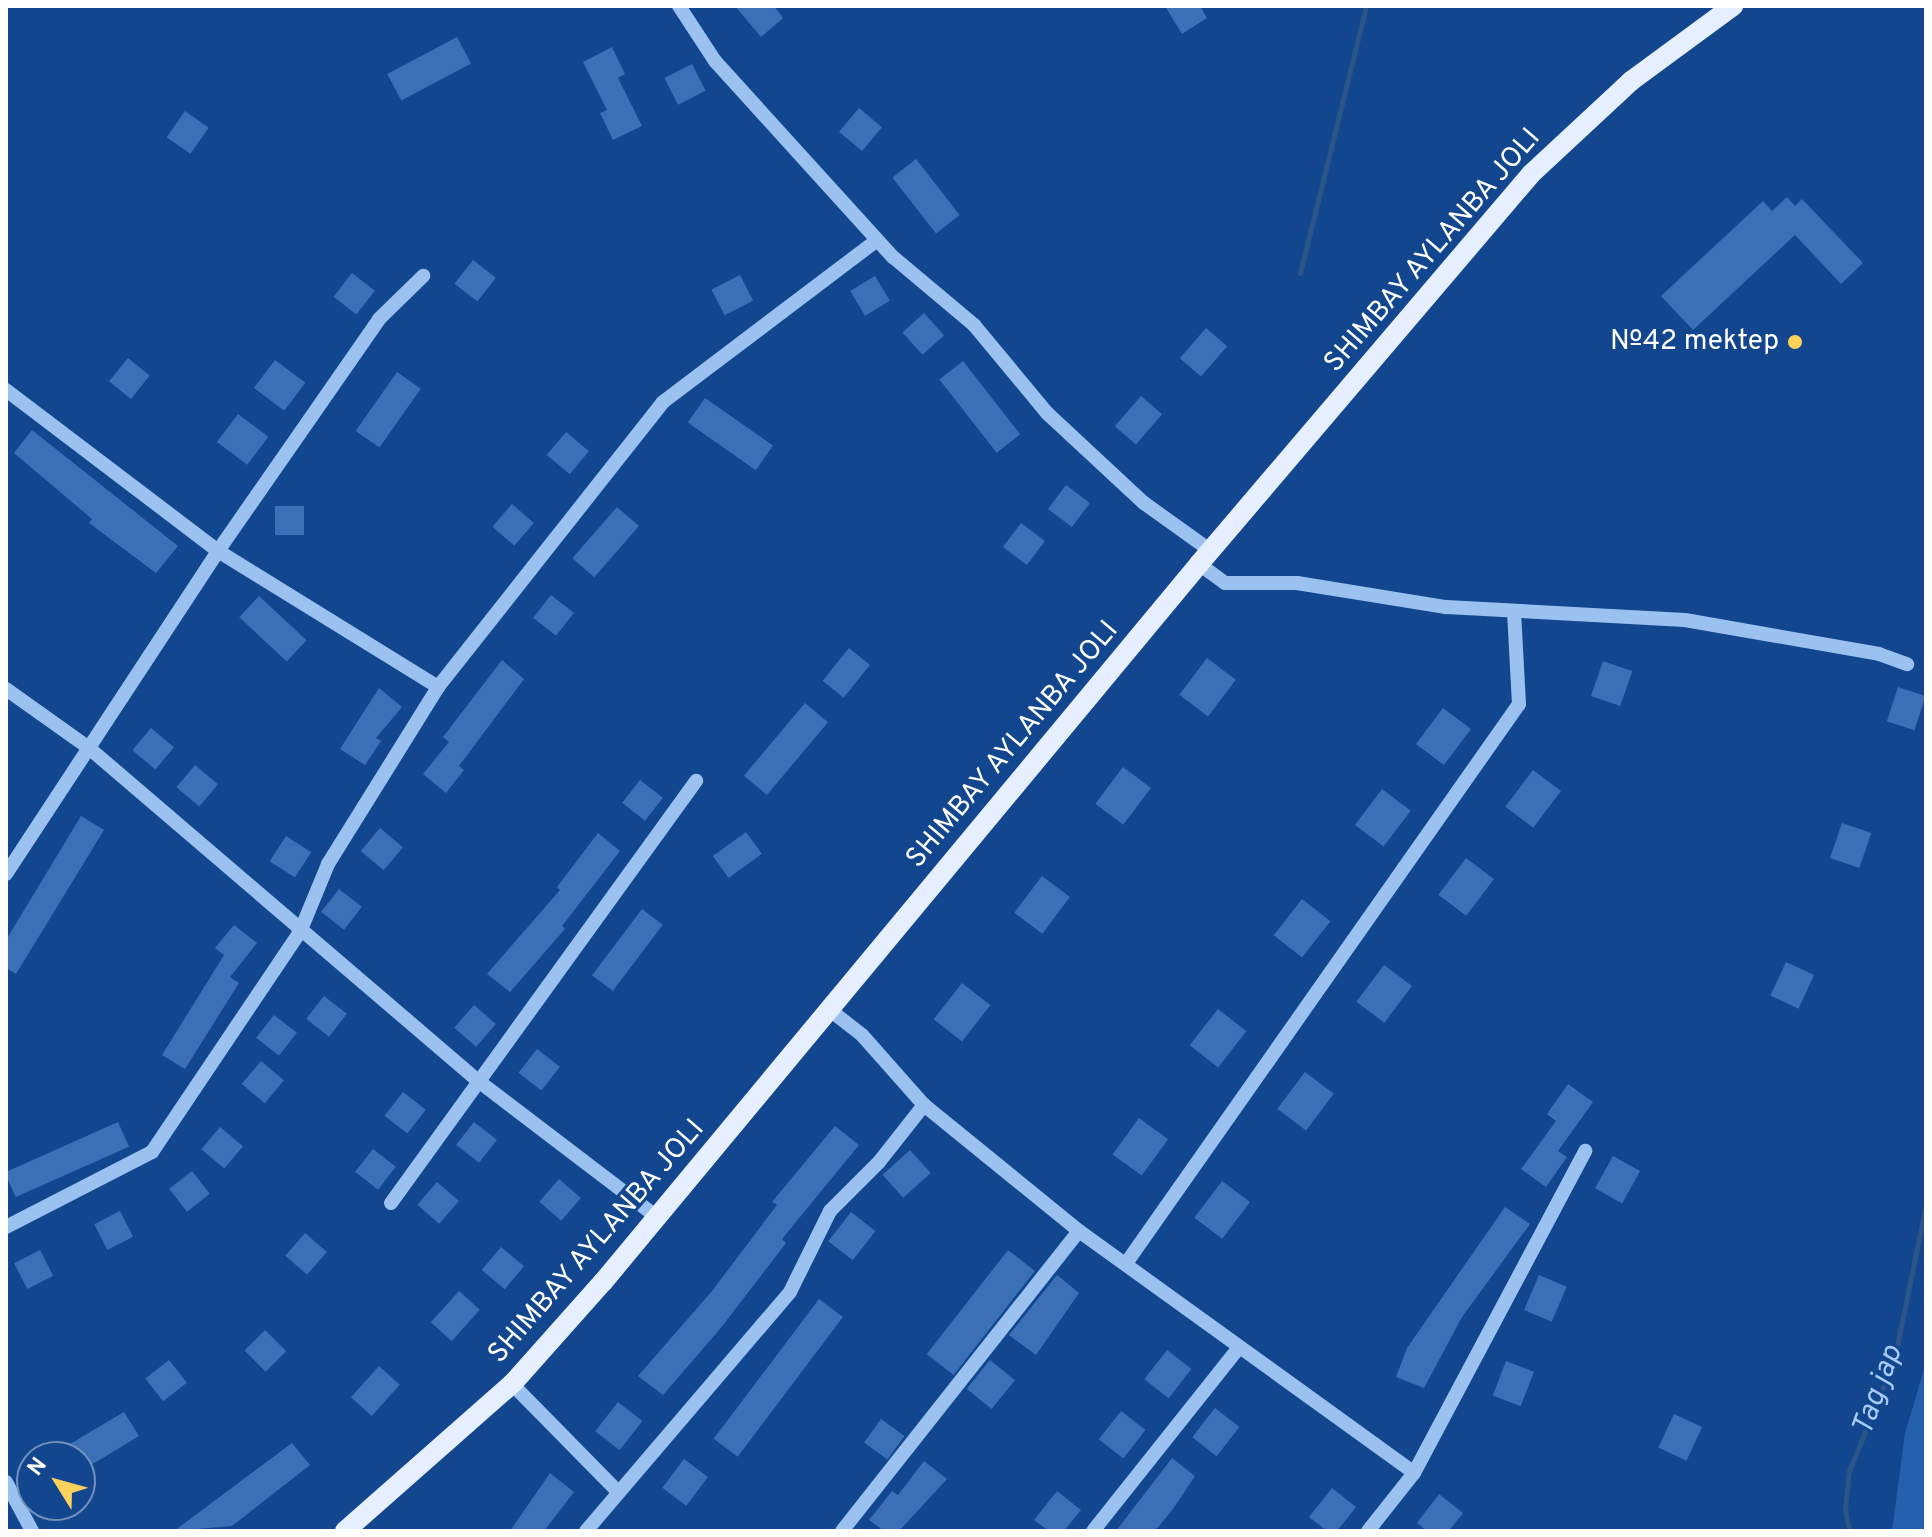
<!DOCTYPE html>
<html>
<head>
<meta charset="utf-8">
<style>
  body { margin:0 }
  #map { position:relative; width:1932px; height:1537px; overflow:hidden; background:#12468e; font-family:Overpass,sans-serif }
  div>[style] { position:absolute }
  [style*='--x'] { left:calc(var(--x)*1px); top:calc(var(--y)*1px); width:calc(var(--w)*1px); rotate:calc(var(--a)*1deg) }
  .green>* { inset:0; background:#2460ad }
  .stream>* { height:5px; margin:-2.5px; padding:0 2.5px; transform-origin:2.5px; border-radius:2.5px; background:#2d5489 }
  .building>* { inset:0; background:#3b70b7; transform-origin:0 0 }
  .minor>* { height:14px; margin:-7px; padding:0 7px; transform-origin:7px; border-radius:7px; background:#9bc1f1 }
  .major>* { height:20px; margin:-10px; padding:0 10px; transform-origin:10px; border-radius:10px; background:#e6efff }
  .dots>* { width:22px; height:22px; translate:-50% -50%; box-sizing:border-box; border:4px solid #12468e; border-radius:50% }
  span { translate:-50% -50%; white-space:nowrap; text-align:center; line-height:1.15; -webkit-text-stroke:6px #12468e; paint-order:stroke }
  .street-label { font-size:28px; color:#fff }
  .poi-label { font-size:28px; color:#fff }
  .right { translate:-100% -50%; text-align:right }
  .water-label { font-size:30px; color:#a7cbf9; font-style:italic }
  .frame { position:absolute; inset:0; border:8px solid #fff; pointer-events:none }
  .north { position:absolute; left:16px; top:1441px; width:80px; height:80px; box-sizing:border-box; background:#12468e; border:2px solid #7190bb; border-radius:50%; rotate:307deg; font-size:22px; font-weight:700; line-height:32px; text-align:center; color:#fff }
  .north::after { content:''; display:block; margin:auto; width:28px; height:36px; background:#ffd25c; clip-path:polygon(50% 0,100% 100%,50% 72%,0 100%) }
</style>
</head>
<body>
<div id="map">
  <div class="green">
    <div style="clip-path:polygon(1926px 1363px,1926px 1531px,1892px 1531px,1905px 1433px)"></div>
  </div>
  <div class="stream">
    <div style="--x:1300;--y:273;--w:275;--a:-76.1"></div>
    <div style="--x:1849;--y:1531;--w:23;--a:-100"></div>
    <div style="--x:1845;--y:1508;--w:37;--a:-84"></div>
    <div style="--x:1849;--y:1471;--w:119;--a:-67.8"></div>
    <div style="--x:1894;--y:1361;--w:160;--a:-78.5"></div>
  </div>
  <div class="building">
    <div style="clip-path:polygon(735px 6px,774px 6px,783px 18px,761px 37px)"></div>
    <div style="clip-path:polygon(1165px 6px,1200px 6px,1207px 18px,1182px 34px)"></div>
    <div style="left:457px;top:37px;width:30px;height:79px;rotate:62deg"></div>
    <div style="clip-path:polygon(612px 47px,625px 74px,618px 78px,642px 126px,613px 140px,600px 113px,607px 110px,583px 62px)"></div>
    <div style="left:692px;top:64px;width:30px;height:31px;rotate:63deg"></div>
    <div style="left:859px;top:108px;width:30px;height:31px;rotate:40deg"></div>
    <div style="left:185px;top:111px;width:29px;height:32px;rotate:35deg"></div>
    <div style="left:916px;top:159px;width:71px;height:30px;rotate:52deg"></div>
    <div style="clip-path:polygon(1787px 197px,1795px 206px,1802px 199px,1863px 263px,1841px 284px,1795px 235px,1693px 330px,1661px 296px,1763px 201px,1772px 211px)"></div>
    <div style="left:473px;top:260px;width:29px;height:30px;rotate:38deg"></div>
    <div style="left:352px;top:273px;width:29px;height:30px;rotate:38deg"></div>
    <div style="left:740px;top:275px;width:29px;height:32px;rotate:63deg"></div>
    <div style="left:875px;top:276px;width:29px;height:29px;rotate:59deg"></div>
    <div style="left:924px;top:313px;width:30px;height:29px;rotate:48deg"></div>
    <div style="left:1206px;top:328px;width:28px;height:40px;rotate:41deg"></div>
    <div style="left:128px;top:358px;width:28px;height:30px;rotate:39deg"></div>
    <div style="left:275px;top:360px;width:38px;height:35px;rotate:37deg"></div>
    <div style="left:963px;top:361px;width:93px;height:30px;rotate:52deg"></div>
    <div style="left:397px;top:372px;width:29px;height:72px;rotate:35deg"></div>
    <div style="left:1141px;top:396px;width:28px;height:40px;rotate:41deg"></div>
    <div style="left:705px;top:398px;width:83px;height:30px;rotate:35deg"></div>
    <div style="left:238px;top:414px;width:38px;height:35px;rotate:37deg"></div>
    <div style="clip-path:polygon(32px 430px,178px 546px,156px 573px,89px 523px,92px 519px,14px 453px)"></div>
    <div style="left:566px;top:432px;width:30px;height:30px;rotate:40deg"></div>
    <div style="left:1066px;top:485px;width:30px;height:30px;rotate:37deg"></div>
    <div style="left:512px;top:504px;width:29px;height:30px;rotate:41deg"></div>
    <div style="left:275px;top:506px;width:29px;height:29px"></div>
    <div style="left:617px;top:507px;width:29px;height:68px;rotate:41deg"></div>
    <div style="left:1021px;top:523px;width:30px;height:30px;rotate:37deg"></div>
    <div style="left:551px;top:595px;width:29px;height:29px;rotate:38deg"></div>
    <div style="left:259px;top:596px;width:65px;height:29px;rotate:43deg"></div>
    <div style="left:849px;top:648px;width:27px;height:42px;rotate:39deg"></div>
    <div style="left:1207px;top:658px;width:36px;height:46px;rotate:37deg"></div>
    <div style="clip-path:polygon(502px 660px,524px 679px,459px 766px,464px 770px,446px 793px,423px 774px,449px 742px,443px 737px)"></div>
    <div style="left:1603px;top:661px;width:31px;height:37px;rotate:19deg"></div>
    <div style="left:1898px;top:687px;width:29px;height:36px;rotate:18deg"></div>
    <div style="clip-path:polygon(379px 688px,402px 707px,376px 738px,381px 741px,365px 765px,340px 749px)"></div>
    <div style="left:805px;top:703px;width:30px;height:95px;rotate:40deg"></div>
    <div style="left:1443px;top:708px;width:35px;height:45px;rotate:37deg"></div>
    <div style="left:151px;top:728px;width:30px;height:29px;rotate:40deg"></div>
    <div style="left:195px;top:765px;width:30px;height:29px;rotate:40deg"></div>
    <div style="left:1123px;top:767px;width:35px;height:46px;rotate:37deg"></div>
    <div style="left:1533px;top:770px;width:35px;height:46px;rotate:37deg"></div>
    <div style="left:640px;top:780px;width:29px;height:29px;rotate:38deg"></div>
    <div style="left:1382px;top:789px;width:36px;height:45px;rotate:37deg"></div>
    <div style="clip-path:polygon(81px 816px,104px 830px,16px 974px,6px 968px,6px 940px)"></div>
    <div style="left:1842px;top:823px;width:31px;height:37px;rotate:19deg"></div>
    <div style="left:380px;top:828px;width:30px;height:30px;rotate:40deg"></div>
    <div style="left:746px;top:832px;width:27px;height:41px;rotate:54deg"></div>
    <div style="clip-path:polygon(598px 833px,620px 851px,562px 926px,565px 929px,510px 992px,487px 974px,560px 890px,557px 887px)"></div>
    <div style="left:286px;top:836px;width:30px;height:30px;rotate:33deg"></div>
    <div style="left:1466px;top:858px;width:35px;height:46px;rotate:37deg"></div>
    <div style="left:1042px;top:876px;width:35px;height:46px;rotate:37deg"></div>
    <div style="left:339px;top:889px;width:29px;height:29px;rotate:38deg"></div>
    <div style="left:1302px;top:899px;width:36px;height:46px;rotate:38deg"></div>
    <div style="left:642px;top:909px;width:26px;height:83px;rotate:37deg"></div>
    <div style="clip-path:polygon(234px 925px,257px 943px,230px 977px,239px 983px,185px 1069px,162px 1055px,224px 955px,215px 948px)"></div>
    <div style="left:1786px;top:962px;width:31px;height:37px;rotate:25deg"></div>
    <div style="left:1384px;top:965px;width:35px;height:46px;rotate:37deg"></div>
    <div style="left:962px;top:983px;width:36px;height:46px;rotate:38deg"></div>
    <div style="left:324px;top:996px;width:29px;height:29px;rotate:38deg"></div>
    <div style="left:474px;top:1005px;width:29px;height:30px;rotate:41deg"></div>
    <div style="left:1218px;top:1009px;width:36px;height:46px;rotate:38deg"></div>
    <div style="left:274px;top:1015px;width:29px;height:29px;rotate:38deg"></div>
    <div style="left:537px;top:1049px;width:29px;height:30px;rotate:38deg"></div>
    <div style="left:261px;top:1061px;width:30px;height:30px;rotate:40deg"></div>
    <div style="left:1305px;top:1072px;width:36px;height:46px;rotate:37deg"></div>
    <div style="clip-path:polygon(1568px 1084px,1593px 1102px,1558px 1151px,1567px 1157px,1546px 1187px,1521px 1169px,1556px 1121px,1547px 1114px)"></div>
    <div style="left:403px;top:1092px;width:29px;height:30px;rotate:38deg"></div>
    <div style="left:1139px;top:1118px;width:36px;height:45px;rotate:36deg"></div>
    <div style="left:118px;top:1122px;width:27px;height:124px;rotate:66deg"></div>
    <div style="left:474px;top:1122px;width:29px;height:29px;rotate:38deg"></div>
    <div style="clip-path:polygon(835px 1126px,859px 1145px,782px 1239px,786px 1243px,720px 1329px,663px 1395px,638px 1376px,712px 1291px,777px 1205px,772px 1202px)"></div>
    <div style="left:220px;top:1127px;width:30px;height:29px;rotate:40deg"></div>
    <div style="left:373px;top:1149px;width:29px;height:29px;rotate:38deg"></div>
    <div style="left:910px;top:1150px;width:31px;height:37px;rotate:48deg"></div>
    <div style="left:1613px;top:1156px;width:31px;height:37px;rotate:29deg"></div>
    <div style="left:192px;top:1171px;width:29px;height:29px;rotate:52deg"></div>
    <div style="left:559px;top:1179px;width:29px;height:30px;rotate:41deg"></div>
    <div style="left:1222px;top:1181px;width:35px;height:46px;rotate:37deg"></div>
    <div style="left:437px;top:1182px;width:29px;height:30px;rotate:41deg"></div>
    <div style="clip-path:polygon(1505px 1207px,1530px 1224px,1462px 1317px,1424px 1388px,1396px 1377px,1407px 1348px)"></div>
    <div style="left:120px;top:1211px;width:29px;height:29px;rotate:63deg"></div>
    <div style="left:851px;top:1212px;width:31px;height:37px;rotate:38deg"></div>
    <div style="left:305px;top:1233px;width:29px;height:30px;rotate:41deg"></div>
    <div style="left:501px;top:1247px;width:30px;height:30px;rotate:40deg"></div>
    <div style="left:40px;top:1250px;width:29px;height:29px;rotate:63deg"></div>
    <div style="left:1008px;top:1250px;width:34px;height:132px;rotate:38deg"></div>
    <div style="clip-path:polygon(1057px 1275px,1079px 1293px,1036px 1355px,1009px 1335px)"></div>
    <div style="left:1539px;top:1275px;width:30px;height:38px;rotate:23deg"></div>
    <div style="left:459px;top:1291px;width:28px;height:42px;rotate:42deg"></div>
    <div style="left:819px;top:1299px;width:30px;height:175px;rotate:37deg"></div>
    <div style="left:265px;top:1330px;width:30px;height:29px;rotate:45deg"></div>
    <div style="left:1167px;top:1350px;width:31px;height:37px;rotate:38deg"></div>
    <div style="left:169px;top:1360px;width:29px;height:30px;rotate:52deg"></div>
    <div style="left:990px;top:1360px;width:32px;height:37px;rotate:39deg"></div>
    <div style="left:1506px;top:1361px;width:30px;height:37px;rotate:21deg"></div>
    <div style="left:379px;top:1366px;width:28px;height:42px;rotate:42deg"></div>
    <div style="left:618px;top:1402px;width:31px;height:37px;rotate:38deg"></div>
    <div style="left:1215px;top:1408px;width:31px;height:37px;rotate:38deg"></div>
    <div style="left:1121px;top:1411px;width:31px;height:36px;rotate:38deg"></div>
    <div style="clip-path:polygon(124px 1412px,139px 1436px,103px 1458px,80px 1471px,80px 1457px,48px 1457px)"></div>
    <div style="left:1674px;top:1414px;width:31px;height:37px;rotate:25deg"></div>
    <div style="left:881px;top:1419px;width:29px;height:29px;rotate:36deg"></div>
    <div style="clip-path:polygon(292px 1443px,310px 1465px,232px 1526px,174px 1531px)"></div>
    <div style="clip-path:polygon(1172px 1458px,1195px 1476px,1173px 1509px,1155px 1531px,1116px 1531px)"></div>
    <div style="left:684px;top:1459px;width:30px;height:36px;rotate:37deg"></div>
    <div style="clip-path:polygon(924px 1461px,947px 1479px,899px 1531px,884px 1531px,869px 1520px,892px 1491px,898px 1495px)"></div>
    <div style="clip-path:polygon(550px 1473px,574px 1492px,544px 1531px,510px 1531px)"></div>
    <div style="clip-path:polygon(1332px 1488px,1356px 1507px,1337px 1531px,1327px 1531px,1309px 1517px)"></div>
    <div style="clip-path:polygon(1057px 1491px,1081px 1510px,1064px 1531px,1049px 1531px,1034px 1520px)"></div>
    <div style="clip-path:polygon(1439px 1494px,1463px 1513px,1449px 1531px,1427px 1531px,1417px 1523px)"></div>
  </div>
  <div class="minor">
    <div style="--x:679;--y:6;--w:66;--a:56.8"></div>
    <div style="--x:715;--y:61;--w:265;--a:47.8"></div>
    <div style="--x:893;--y:257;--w:106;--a:40"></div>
    <div style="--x:974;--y:325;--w:114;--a:50.3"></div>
    <div style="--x:1047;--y:413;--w:132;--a:42.9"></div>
    <div style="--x:1144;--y:503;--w:82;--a:35.6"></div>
    <div style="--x:6;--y:390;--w:266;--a:37.2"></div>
    <div style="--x:218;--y:551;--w:259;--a:31.7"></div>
    <div style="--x:1199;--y:564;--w:32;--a:36"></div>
    <div style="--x:1225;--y:583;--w:72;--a:0"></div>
    <div style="--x:1297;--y:583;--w:151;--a:9.2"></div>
    <div style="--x:1446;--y:607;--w:239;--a:3.1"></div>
    <div style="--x:1685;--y:620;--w:197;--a:9.9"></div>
    <div style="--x:1879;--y:654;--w:30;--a:20"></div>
    <div style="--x:6;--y:689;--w:102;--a:35.4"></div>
    <div style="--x:89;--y:748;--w:511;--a:40.55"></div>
    <div style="--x:477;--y:1080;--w:228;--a:37.3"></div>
    <div style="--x:6;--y:874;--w:386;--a:-56.7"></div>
    <div style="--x:218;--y:551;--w:282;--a:-55.2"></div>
    <div style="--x:379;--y:319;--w:62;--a:-44.3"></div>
    <div style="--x:830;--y:1010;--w:41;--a:38"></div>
    <div style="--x:862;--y:1035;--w:94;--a:48.5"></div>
    <div style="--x:924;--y:1105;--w:200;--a:39.1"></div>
    <div style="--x:1079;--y:1231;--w:413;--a:35.8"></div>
    <div style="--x:391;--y:1203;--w:521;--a:-54.14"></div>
    <div style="--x:6;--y:1227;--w:164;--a:-27.2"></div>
    <div style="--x:152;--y:1152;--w:265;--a:-56.1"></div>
    <div style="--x:300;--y:932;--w:74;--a:-67.6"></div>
    <div style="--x:328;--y:864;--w:208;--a:-58.1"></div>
    <div style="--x:438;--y:687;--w:363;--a:-51.7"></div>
    <div style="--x:663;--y:402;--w:268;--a:-37.1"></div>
    <div style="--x:1127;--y:1262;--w:682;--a:-54.91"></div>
    <div style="--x:1519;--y:704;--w:93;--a:-93.1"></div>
    <div style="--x:512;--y:1384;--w:151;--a:45.5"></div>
    <div style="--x:6;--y:1482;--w:55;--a:62"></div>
    <div style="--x:586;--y:1531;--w:314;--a:-49.5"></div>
    <div style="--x:790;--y:1292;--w:90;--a:-63.7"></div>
    <div style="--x:830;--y:1211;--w:69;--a:-45"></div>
    <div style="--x:879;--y:1162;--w:73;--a:-51.7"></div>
    <div style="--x:842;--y:1531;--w:382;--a:-51.7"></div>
    <div style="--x:1093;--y:1531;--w:233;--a:-51.5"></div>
    <div style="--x:1368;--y:1531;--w:74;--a:-51.6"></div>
    <div style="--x:1414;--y:1473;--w:365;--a:-62"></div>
  </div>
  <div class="major">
    <div style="--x:345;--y:1531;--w:222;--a:-41.4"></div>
    <div style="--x:512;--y:1384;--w:137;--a:-48.3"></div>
    <div style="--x:603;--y:1282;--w:933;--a:-50.3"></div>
    <div style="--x:1199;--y:564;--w:512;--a:-49.59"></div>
    <div style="--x:1531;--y:174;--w:137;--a:-42.9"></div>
    <div style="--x:1631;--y:81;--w:127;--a:-36.3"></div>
  </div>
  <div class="dots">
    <div style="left:1795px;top:342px;background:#ffd25c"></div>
  </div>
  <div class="street-label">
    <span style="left:1433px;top:251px;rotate:-49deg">SHIMBAY AYLANBA JOLI</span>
    <span style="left:1013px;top:745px;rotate:-50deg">SHIMBAY AYLANBA JOLI</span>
    <span style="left:597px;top:1242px;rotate:-49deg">SHIMBAY AYLANBA JOLI</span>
  </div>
  <div class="poi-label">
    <span class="right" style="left:1779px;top:342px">№42 mektep</span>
  </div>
  <div class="water-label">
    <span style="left:1879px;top:1391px;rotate:-70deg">Tag jap</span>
  </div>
  <div class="frame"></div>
  <div class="north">N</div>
</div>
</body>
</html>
